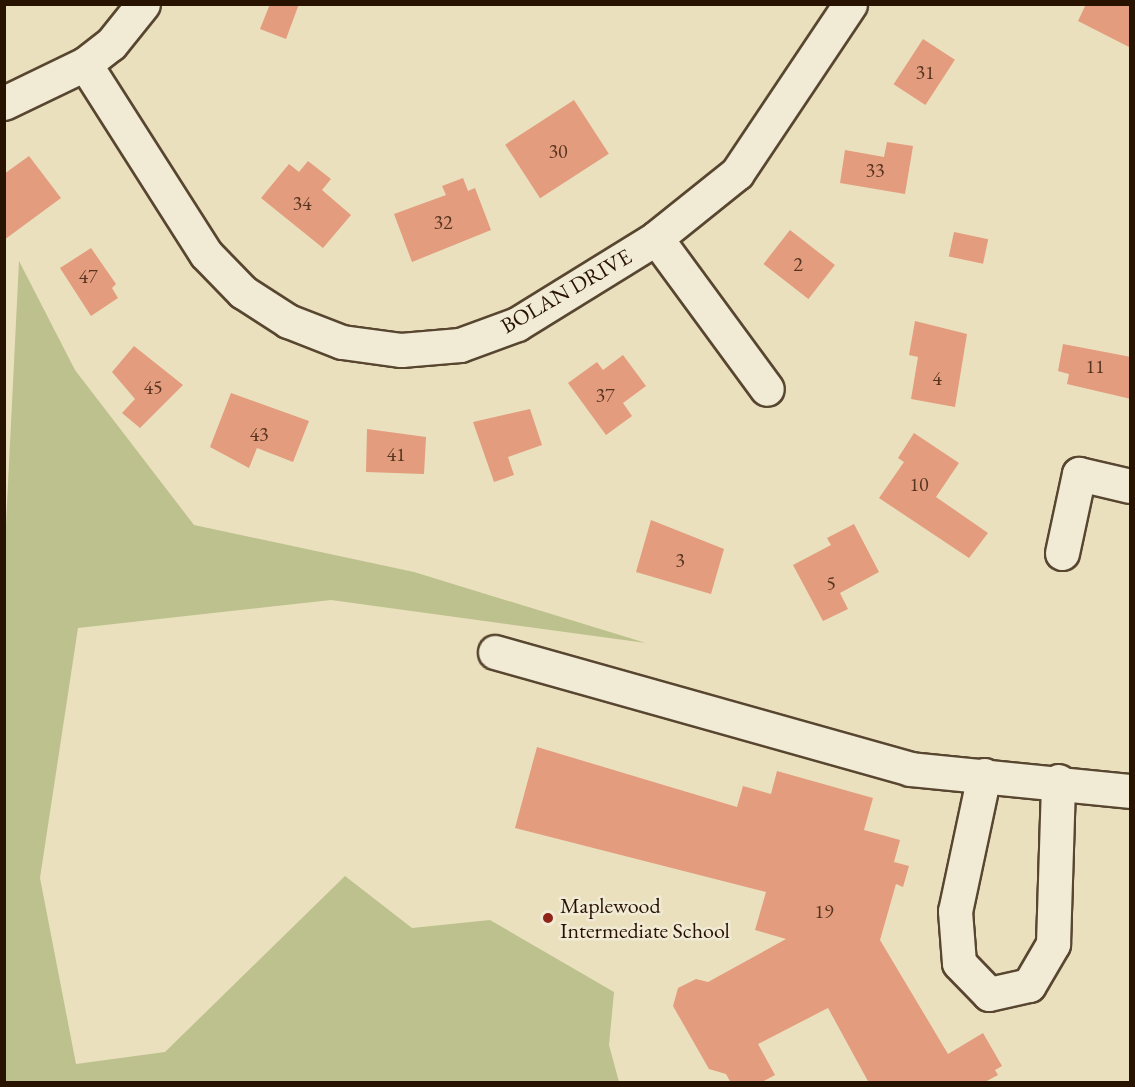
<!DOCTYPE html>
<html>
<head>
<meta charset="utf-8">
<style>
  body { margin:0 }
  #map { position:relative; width:1135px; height:1087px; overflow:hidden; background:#eae0be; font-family:"EB Garamond",serif }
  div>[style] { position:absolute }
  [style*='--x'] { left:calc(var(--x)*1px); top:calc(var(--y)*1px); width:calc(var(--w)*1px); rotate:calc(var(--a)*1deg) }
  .green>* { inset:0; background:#bdc18d }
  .building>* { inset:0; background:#e39c7d; transform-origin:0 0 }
  .roads { filter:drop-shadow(2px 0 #584630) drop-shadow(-2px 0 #584630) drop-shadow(0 2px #584630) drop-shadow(0 -2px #584630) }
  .minor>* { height:33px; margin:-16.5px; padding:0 16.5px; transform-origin:16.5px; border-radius:16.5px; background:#f1ebd5 }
  .dots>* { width:16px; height:16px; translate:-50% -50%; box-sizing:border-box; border:3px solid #f1ebd5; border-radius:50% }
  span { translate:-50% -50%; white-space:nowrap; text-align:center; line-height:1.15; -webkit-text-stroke:5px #f1ebd5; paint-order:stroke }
  .number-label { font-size:20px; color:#57341f }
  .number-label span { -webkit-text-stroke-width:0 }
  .street-label { font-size:22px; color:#281200 }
  .poi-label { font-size:22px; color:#281200 }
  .left { translate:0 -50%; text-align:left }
  .frame { position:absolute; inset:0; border:6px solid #281200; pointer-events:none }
</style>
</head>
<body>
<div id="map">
  <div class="green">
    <div style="clip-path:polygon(19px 261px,75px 370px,194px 525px,414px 572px,646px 643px,331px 600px,78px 628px,40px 878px,76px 1064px,165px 1052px,345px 876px,412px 928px,490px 920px,614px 992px,609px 1045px,619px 1082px,5px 1082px,4px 565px)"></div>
  </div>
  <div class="building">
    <div style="clip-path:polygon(270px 4px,299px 4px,286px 39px,260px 29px)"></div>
    <div style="clip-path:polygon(1086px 4px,1131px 4px,1131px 48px,1078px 21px)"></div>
    <div style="left:923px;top:39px;width:38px;height:54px;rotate:33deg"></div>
    <div style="left:574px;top:100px;width:64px;height:82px;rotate:57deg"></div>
    <div style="clip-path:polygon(887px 142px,913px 146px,905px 194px,840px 183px,845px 150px,884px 157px)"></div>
    <div style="clip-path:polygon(29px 156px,61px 198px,4px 240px,4px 174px)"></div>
    <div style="clip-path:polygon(308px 161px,331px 179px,322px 190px,351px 215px,323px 248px,261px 198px,289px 164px,299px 172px)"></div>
    <div style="clip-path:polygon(463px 178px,468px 191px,475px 188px,491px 230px,412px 262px,394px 214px,446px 195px,442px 186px)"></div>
    <div style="left:790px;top:230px;width:57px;height:43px;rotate:38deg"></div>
    <div style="left:954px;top:232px;width:35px;height:25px;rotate:12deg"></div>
    <div style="clip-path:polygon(91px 248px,116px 284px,112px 288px,118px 298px,91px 316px,60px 268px)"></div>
    <div style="clip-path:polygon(915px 321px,967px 334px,955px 407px,911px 399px,918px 357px,909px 355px)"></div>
    <div style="clip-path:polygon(1063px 344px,1131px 357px,1131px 399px,1067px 384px,1069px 374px,1058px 371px)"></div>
    <div style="clip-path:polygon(134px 346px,183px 385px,140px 428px,122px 413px,135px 399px,112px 372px)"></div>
    <div style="clip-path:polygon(623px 355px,646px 386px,623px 403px,632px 416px,606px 435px,568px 383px,597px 362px,603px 370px)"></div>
    <div style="clip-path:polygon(231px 393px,309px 421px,293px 462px,257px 448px,249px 468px,210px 447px)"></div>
    <div style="clip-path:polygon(530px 409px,542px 445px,508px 457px,514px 475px,494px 482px,473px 422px)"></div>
    <div style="clip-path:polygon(367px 429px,426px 437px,424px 474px,366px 472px)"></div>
    <div style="clip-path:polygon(914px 433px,959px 463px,936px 497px,988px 533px,969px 558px,879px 498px,904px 462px,898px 458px)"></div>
    <div style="clip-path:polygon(651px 520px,724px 549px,711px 594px,636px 572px)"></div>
    <div style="clip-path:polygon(854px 524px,879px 572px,840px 593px,848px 609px,823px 621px,793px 565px,831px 545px,827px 538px)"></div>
    <div style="clip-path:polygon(537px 747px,737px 807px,743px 786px,771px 794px,777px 771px,873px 798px,864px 830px,900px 840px,894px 862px,909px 866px,903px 887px,896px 884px,880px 940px,948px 1054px,983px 1033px,1002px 1066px,995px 1070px,998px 1075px,983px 1083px,869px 1083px,828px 1008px,758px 1044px,775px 1075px,760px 1083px,731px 1083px,726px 1074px,709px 1069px,673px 1006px,678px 988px,696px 979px,708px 982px,786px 939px,755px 930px,766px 892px,515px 828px)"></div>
  </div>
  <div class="roads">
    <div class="minor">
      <div style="--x:85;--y:64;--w:225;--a:57.5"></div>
      <div style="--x:206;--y:254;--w:53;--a:45.8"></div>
      <div style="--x:243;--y:292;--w:54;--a:32.8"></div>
      <div style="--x:288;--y:321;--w:58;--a:21.3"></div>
      <div style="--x:342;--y:342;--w:60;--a:7.7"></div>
      <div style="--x:401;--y:350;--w:59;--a:-4.8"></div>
      <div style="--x:460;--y:345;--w:61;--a:-20.2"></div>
      <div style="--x:517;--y:324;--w:163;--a:-31.7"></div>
      <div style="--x:656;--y:238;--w:104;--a:-38.7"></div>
      <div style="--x:737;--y:173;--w:203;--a:-56.2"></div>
      <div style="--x:4;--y:103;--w:90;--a:-25.7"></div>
      <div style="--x:85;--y:64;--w:33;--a:-38"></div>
      <div style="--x:111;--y:44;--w:51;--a:-51.3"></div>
      <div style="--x:656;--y:238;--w:187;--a:53.7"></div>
      <div style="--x:1062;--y:553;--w:81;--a:-77.9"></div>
      <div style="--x:1079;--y:474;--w:52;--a:13.2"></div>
      <div style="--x:495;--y:652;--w:431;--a:15.7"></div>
      <div style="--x:910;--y:769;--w:221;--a:5.7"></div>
      <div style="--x:984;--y:775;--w:139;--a:102"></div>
      <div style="--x:955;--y:911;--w:52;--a:85.6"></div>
      <div style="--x:959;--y:963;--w:43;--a:45.9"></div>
      <div style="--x:989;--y:994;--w:41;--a:-12.7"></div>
      <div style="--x:1029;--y:985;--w:48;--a:-59.7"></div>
      <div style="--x:1053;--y:944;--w:163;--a:-88.2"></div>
    </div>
  </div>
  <div class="dots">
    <div style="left:548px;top:918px;background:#8f2418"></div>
  </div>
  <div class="number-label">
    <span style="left:925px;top:72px">31</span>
    <span style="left:558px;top:151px">30</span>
    <span style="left:875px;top:170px">33</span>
    <span style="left:302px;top:203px">34</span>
    <span style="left:443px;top:222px">32</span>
    <span style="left:798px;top:264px">2</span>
    <span style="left:88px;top:276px">47</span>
    <span style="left:1095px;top:366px">11</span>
    <span style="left:937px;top:378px">4</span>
    <span style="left:153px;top:387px">45</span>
    <span style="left:605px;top:395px">37</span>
    <span style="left:259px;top:434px">43</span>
    <span style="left:396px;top:454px">41</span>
    <span style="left:919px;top:484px">10</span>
    <span style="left:680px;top:560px">3</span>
    <span style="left:831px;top:583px">5</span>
    <span style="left:824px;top:911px">19</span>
  </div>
  <div class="street-label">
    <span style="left:566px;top:291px;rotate:-30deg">BOLAN DRIVE</span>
  </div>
  <div class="poi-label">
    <span class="left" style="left:560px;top:918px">Maplewood<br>Intermediate School</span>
  </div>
  <div class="frame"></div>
</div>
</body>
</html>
